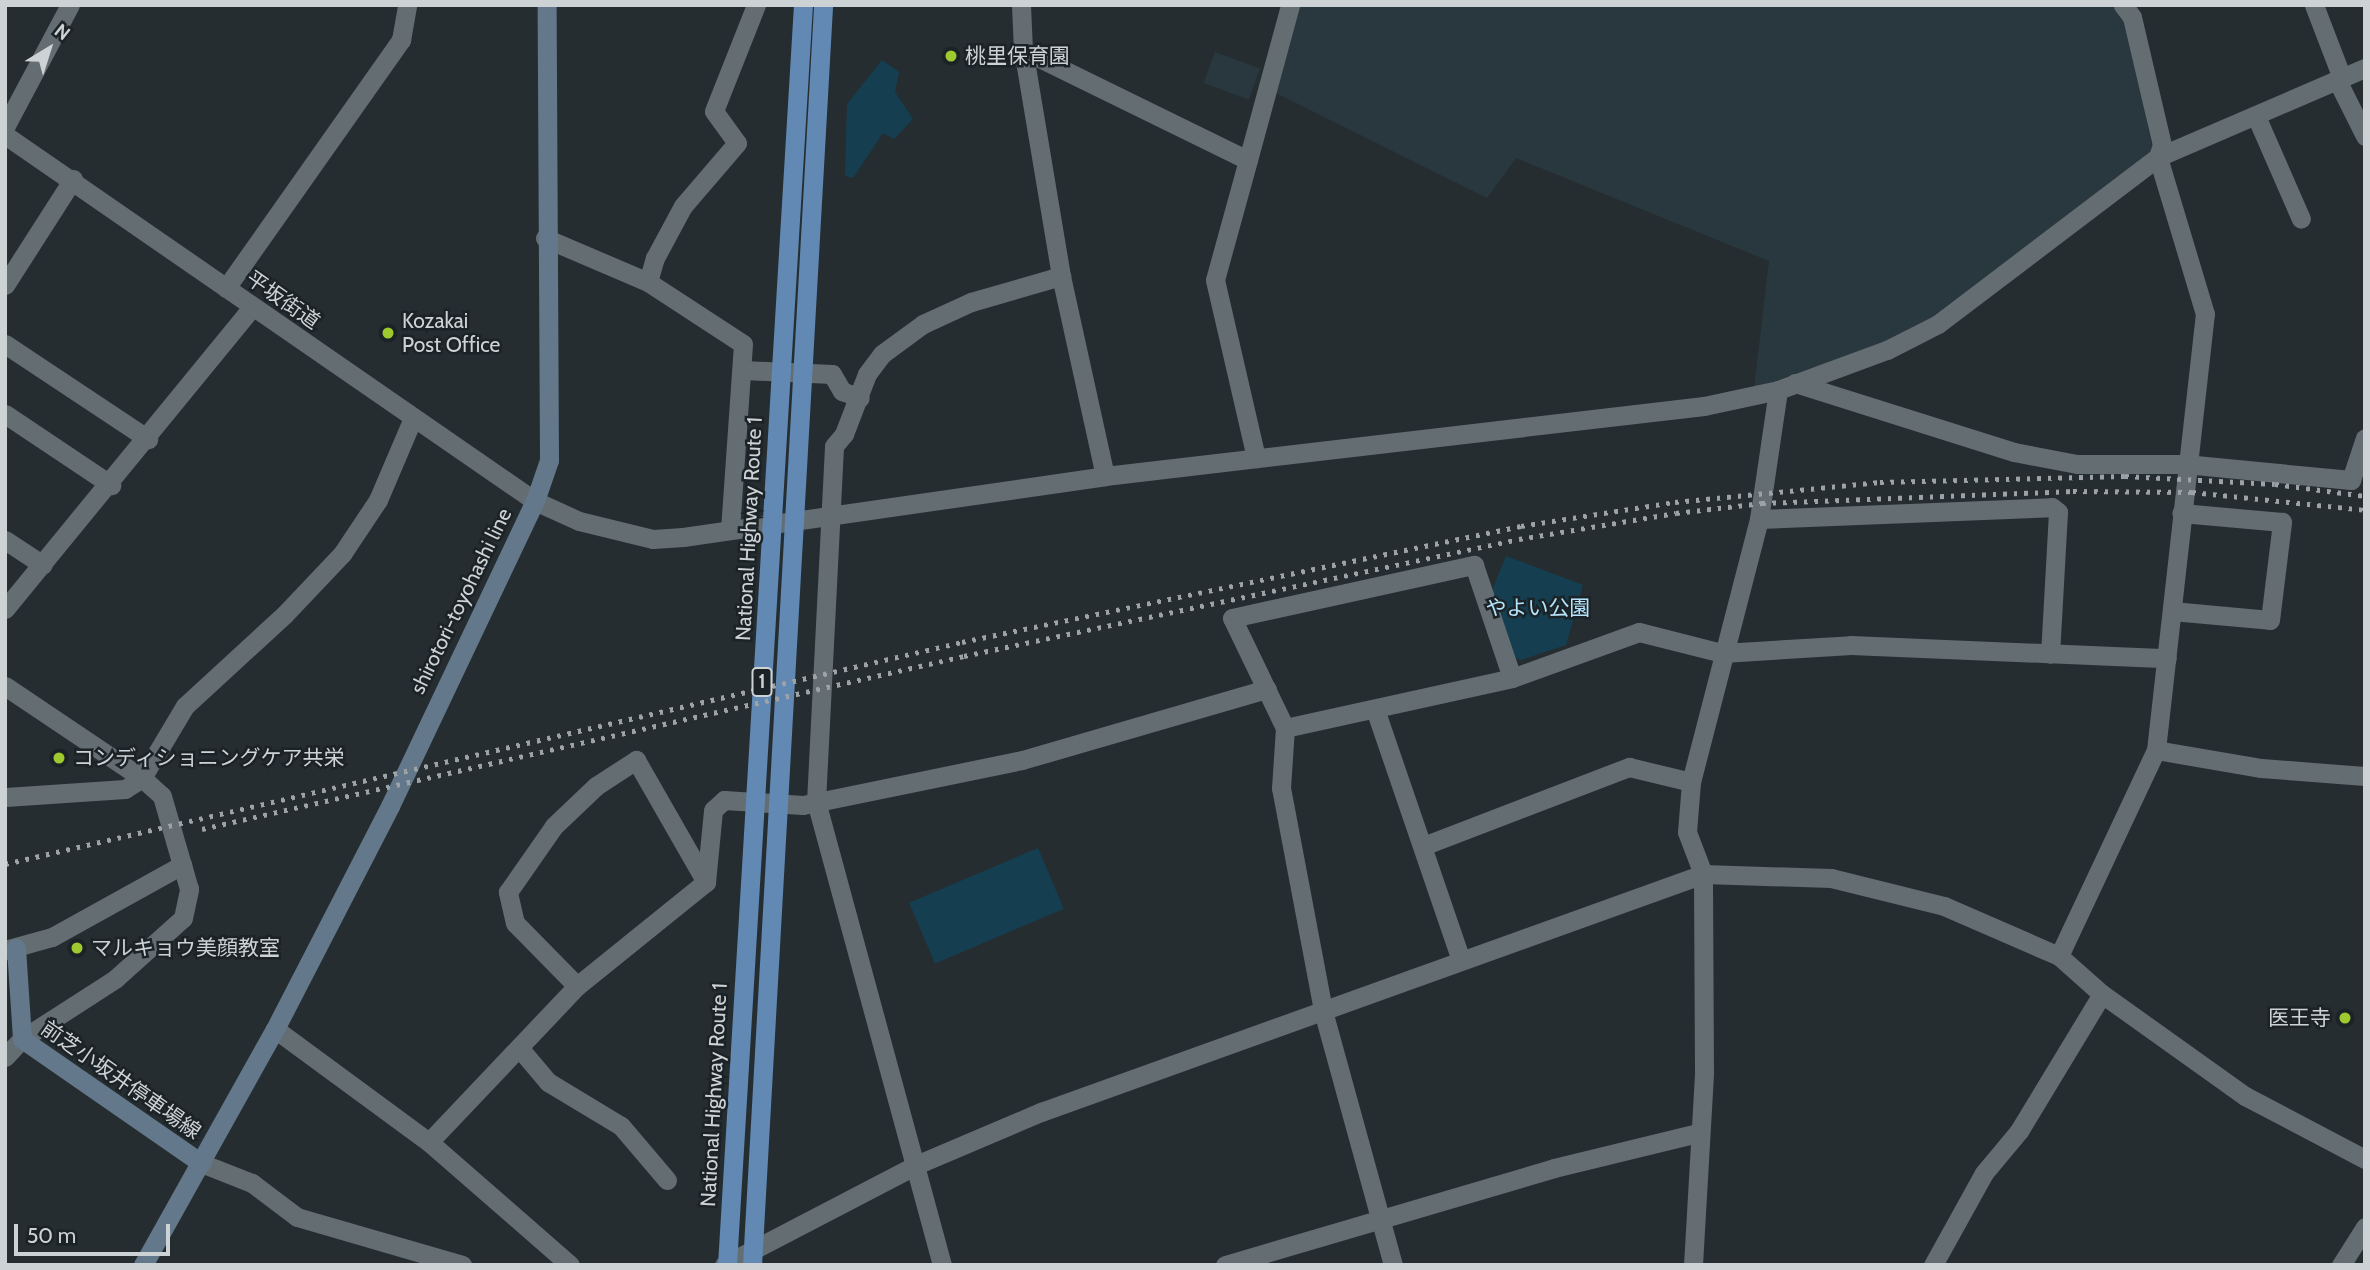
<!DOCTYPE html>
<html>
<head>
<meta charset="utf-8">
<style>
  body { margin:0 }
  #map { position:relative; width:2370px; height:1270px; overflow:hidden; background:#252d31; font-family:Cabin,"Noto Sans JP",sans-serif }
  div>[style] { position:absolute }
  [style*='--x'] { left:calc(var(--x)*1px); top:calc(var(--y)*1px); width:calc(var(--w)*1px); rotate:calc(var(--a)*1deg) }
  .built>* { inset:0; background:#29383f; transform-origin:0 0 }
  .green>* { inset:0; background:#153f51; transform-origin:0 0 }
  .minor>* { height:19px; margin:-9.5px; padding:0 9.5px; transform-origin:9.5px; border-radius:9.5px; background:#646d72 }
  .tertiary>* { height:19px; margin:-9.5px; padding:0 9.5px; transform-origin:9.5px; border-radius:9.5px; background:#646d72 }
  .secondary>* { height:19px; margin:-9.5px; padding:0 9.5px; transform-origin:9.5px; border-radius:9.5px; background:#63788a }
  .trunk>* { height:19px; margin:-9.5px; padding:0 9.5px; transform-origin:9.5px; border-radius:9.5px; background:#6189b3 }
  .rail>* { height:5px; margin-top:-2.5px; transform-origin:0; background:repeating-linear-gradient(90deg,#9ca2a6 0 3.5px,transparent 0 10.5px) }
  .dots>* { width:19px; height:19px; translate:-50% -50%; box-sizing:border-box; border:4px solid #1c2327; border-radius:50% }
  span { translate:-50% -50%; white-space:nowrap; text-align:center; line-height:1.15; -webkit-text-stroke:5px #1c2327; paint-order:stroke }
  .shield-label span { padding:2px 5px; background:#1c2327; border:2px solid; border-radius:5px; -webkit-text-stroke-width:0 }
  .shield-label { font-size:19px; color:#cdd2d5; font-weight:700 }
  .poi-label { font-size:21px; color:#cdd2d5 }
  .left { translate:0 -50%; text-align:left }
  .right { translate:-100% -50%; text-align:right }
  .street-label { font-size:21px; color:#cdd2d5 }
  .park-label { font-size:21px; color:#b5e3fa }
  .frame { position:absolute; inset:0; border:7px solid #cdd2d5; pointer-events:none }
  .north { position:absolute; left:14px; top:14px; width:70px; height:70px; -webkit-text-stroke:5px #1c2327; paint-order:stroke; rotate:38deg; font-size:19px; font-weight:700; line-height:28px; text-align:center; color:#cdd2d5 }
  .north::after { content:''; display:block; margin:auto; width:24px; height:32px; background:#cdd2d5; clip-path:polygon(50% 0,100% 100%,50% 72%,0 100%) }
  .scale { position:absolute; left:14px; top:1224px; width:156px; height:32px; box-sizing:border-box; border:4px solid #cdd2d5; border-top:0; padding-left:9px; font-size:21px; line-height:24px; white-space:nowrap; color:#cdd2d5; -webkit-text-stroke:5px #1c2327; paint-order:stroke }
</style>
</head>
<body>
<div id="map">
  <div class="built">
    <div style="clip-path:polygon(1298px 5px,2116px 5px,2127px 19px,2153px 153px,1932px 320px,1880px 345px,1754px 388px,1769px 261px,1516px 158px,1487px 198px,1274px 92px)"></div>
    <div style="left:1215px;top:52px;width:48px;height:33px;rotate:20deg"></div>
  </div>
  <div class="green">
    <div style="clip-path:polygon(882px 60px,899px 72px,895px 92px,913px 119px,894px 139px,883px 133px,853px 178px,845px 176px,847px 104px)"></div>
    <div style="clip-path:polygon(1506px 556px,1583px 585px,1566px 645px,1521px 660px,1512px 657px,1492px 590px)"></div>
    <div style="left:1038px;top:848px;width:66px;height:140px;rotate:67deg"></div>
  </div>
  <div class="minor">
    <div style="--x:1021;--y:5;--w:45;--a:87.5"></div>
    <div style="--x:2314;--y:5;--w:78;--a:69"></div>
    <div style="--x:2337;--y:80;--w:63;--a:63.4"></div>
    <div style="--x:2256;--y:116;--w:112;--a:66.4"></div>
    <div style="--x:5;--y:127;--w:138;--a:-62"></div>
    <div style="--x:1248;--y:160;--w:124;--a:105.4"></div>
    <div style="--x:1215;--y:280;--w:183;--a:77"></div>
    <div style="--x:545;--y:238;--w:112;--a:23.1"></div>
    <div style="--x:648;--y:282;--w:113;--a:33.1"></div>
    <div style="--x:743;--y:344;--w:185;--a:94"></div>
    <div style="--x:1061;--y:276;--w:205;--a:77.6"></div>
    <div style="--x:648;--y:282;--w:25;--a:-74"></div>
    <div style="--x:655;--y:258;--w:59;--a:-61.7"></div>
    <div style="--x:683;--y:206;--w:83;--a:-49.4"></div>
    <div style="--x:737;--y:143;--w:39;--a:-126"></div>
    <div style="--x:714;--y:111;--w:114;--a:-68.4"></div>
    <div style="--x:5;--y:285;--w:126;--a:-57.3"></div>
    <div style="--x:226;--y:288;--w:304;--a:-54.8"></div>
    <div style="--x:401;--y:40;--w:36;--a:-80"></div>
    <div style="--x:5;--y:344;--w:172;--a:33.6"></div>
    <div style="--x:743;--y:370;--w:89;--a:2.6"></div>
    <div style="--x:832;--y:374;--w:20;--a:60"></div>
    <div style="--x:842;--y:391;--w:19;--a:21"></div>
    <div style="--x:1795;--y:383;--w:230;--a:17.5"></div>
    <div style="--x:2014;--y:452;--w:64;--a:10.8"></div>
    <div style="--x:2077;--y:464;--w:108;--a:0"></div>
    <div style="--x:2185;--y:464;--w:167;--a:5.5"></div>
    <div style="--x:2351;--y:480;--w:44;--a:-71.6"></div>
    <div style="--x:5;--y:414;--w:128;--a:33.8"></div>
    <div style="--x:535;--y:501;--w:48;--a:24.4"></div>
    <div style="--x:579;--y:521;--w:76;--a:13.7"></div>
    <div style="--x:653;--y:539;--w:30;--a:-4"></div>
    <div style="--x:683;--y:537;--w:426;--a:-8.2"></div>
    <div style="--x:1105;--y:476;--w:603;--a:-6.67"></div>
    <div style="--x:1704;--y:406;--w:76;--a:-12.2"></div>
    <div style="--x:1778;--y:390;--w:116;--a:-20.2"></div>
    <div style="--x:1887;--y:350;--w:57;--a:-27"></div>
    <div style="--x:1938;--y:324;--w:276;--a:-37.2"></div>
    <div style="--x:2158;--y:157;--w:225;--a:-23.3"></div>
    <div style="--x:1759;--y:519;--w:293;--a:-2.3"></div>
    <div style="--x:2052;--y:507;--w:8;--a:40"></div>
    <div style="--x:2058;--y:512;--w:142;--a:93.2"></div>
    <div style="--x:5;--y:540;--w:45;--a:33.3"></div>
    <div style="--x:5;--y:609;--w:390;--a:-50.7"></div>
    <div style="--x:2172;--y:611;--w:98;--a:5.2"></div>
    <div style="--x:2270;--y:620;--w:99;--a:-83"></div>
    <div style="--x:2282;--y:522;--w:101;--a:-174.9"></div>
    <div style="--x:5;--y:686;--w:165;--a:33.9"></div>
    <div style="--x:142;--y:778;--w:20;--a:147"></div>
    <div style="--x:125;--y:789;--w:120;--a:176.2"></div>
    <div style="--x:1376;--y:712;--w:262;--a:71.1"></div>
    <div style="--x:1285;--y:728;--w:232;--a:-12.4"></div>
    <div style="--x:1512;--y:678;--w:135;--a:-19.9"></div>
    <div style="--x:1639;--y:632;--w:86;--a:14.2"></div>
    <div style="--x:1722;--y:653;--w:129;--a:-3.5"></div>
    <div style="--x:1851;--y:645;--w:316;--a:2.4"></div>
    <div style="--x:2156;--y:750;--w:107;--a:9.7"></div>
    <div style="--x:2261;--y:768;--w:104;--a:4.4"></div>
    <div style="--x:1423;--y:846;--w:221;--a:-21"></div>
    <div style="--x:1629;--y:767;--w:64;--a:13.6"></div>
    <div style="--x:5;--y:950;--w:49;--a:-15.5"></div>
    <div style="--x:52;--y:937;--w:149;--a:-29"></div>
    <div style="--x:2059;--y:956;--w:228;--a:-64.8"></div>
    <div style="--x:2156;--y:750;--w:439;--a:-83.6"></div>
    <div style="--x:2205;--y:314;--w:164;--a:-106.7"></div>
    <div style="--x:2158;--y:157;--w:13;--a:-72"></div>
    <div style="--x:2162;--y:145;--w:131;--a:-103.2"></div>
    <div style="--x:2132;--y:17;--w:15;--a:-127"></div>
    <div style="--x:577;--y:986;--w:88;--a:-134.5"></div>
    <div style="--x:515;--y:923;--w:32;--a:-103"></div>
    <div style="--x:508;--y:892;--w:80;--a:-55.1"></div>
    <div style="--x:554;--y:826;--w:58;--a:-43.6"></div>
    <div style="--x:596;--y:786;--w:48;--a:-33"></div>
    <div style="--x:636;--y:760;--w:141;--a:60.2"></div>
    <div style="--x:275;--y:1029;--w:191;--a:36.3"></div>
    <div style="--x:429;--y:1142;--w:187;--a:41.1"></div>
    <div style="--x:521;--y:1050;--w:42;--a:49.8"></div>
    <div style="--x:548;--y:1082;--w:85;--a:31.1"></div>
    <div style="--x:621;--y:1126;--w:71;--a:49.6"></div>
    <div style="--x:5;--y:1057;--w:25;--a:-47"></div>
    <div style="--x:22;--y:1039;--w:111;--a:-32.8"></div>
    <div style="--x:115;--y:979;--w:91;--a:-41.9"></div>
    <div style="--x:183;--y:918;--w:30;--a:-78"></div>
    <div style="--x:189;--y:889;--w:25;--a:-106"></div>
    <div style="--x:182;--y:865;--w:72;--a:-106.2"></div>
    <div style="--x:162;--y:796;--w:27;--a:-138"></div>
    <div style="--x:142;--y:778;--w:84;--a:-59.2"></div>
    <div style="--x:185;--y:706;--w:136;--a:-42.6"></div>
    <div style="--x:285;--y:614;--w:83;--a:-46.5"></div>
    <div style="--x:342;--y:554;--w:65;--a:-56.3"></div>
    <div style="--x:378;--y:500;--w:89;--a:-66.9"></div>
    <div style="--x:429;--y:1142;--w:215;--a:-46.5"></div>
    <div style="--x:577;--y:986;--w:166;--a:-38.9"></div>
    <div style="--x:706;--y:882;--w:72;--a:-84.4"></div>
    <div style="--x:713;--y:810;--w:15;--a:-42"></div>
    <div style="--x:724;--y:800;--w:79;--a:3.6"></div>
    <div style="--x:803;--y:805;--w:224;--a:-11.6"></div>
    <div style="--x:1022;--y:760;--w:255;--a:-16.2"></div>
    <div style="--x:201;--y:1163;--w:55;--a:21.4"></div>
    <div style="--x:252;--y:1183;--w:56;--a:37.1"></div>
    <div style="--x:297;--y:1217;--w:172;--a:16.2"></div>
    <div style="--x:724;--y:1265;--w:216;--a:-27.5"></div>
    <div style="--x:916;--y:1165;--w:136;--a:-23"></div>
    <div style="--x:1041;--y:1112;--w:703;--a:-19.77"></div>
    <div style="--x:1703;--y:874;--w:128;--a:1.8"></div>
    <div style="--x:1831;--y:878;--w:116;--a:13.9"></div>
    <div style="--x:1944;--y:906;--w:125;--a:23.5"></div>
    <div style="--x:2059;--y:956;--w:57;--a:41.5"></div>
    <div style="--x:2102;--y:994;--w:176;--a:35.5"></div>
    <div style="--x:2245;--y:1096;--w:136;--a:27.7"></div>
    <div style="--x:942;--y:1265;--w:480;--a:-105.2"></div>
    <div style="--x:816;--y:802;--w:356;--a:-87.1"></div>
    <div style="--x:834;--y:446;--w:16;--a:-50"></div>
    <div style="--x:844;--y:434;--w:64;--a:-69"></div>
    <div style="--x:867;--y:374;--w:25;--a:-53"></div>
    <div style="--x:882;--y:354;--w:51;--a:-36.2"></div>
    <div style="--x:923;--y:324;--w:53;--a:-24.6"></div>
    <div style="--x:971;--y:302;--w:94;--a:-16.1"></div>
    <div style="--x:1061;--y:276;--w:229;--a:-99.5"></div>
    <div style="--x:1023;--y:50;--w:250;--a:26.1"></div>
    <div style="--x:1248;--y:160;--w:161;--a:-74.8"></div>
    <div style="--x:1225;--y:1265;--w:343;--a:-16.4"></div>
    <div style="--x:1554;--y:1168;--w:148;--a:-13.7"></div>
    <div style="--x:1393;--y:1265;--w:264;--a:-105.4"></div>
    <div style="--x:1323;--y:1010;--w:226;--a:-100.7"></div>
    <div style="--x:1281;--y:788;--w:60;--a:-86.2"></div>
    <div style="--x:1285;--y:728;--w:122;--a:-115.7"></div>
    <div style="--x:1232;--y:618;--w:248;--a:-12.4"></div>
    <div style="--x:1474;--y:565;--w:119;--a:71.4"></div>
    <div style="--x:1693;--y:1265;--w:193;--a:-86.7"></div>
    <div style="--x:1704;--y:1072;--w:198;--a:-90.3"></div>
    <div style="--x:1703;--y:874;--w:45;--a:-110.9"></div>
    <div style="--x:1687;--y:832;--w:50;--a:-85.4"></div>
    <div style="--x:1691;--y:782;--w:272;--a:-75.5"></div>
    <div style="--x:1759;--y:519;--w:130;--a:-81.6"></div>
    <div style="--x:1933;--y:1265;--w:105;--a:-61"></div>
    <div style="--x:1984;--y:1173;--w:55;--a:-50.2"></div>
    <div style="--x:2019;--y:1131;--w:160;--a:-58.8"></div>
    <div style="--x:2341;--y:1265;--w:45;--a:-57.7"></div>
  </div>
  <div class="tertiary">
    <div style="--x:5;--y:135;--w:644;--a:34.63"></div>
  </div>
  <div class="secondary">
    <div style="--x:16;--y:948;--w:91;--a:86.2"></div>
    <div style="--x:22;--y:1039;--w:218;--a:34.7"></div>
    <div style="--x:143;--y:1265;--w:270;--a:-60.8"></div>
    <div style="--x:275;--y:1029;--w:251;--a:-62.7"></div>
    <div style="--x:390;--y:806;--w:338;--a:-64.6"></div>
    <div style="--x:535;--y:501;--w:43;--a:-71.1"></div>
    <div style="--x:549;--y:460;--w:455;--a:-90.3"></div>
  </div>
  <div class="trunk">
    <div style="--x:727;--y:1265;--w:1262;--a:-86.55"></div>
    <div style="--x:752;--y:1265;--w:1262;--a:-86.77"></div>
  </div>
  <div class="rail">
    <div style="--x:202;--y:829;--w:781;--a:-12.79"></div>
    <div style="--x:964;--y:656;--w:567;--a:-11.9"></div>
    <div style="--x:1519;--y:539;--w:159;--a:-9.4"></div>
    <div style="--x:1676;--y:513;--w:87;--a:-6.6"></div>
    <div style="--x:1762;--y:503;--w:311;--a:-2.2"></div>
    <div style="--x:2073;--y:491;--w:119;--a:0.5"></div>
    <div style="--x:2192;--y:492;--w:174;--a:5.9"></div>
    <div style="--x:5;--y:864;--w:982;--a:-13.06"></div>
    <div style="--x:962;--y:642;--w:571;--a:-11.72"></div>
    <div style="--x:1521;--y:526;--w:156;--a:-8.9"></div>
    <div style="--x:1675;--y:502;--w:206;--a:-5.6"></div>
    <div style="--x:1880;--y:482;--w:245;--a:-1.4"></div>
    <div style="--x:2125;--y:476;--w:150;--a:3.1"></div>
    <div style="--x:2275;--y:484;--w:91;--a:7.6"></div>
  </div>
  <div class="dots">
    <div style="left:951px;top:56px;background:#9eca2f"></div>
    <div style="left:388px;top:333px;background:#9eca2f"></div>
    <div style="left:59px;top:758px;background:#9eca2f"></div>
    <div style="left:77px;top:948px;background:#9eca2f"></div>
    <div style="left:2345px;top:1018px;background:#9eca2f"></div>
  </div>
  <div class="shield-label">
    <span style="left:762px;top:682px">1</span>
  </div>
  <div class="poi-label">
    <span class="left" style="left:965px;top:56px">桃里保育園</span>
    <span class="left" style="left:402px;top:333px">Kozakai<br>Post Office</span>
    <span class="left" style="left:73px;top:758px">コンディショニングケア共栄</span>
    <span class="left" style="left:91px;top:948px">マルキョウ美顔教室</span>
    <span class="right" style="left:2331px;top:1018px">医王寺</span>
  </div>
  <div class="street-label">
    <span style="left:283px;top:300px;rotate:35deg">平坂街道</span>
    <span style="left:749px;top:529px;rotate:-87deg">National Highway Route 1</span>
    <span style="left:461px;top:601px;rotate:-64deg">shirotori-toyohashi line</span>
    <span style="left:121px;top:1080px;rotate:35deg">前芝小坂井停車場線</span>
    <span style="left:714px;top:1095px;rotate:-87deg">National Highway Route 1</span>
  </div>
  <div class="park-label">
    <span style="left:1538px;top:608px">やよい公園</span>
  </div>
  <div class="frame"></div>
  <div class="north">N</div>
  <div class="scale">50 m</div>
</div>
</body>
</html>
